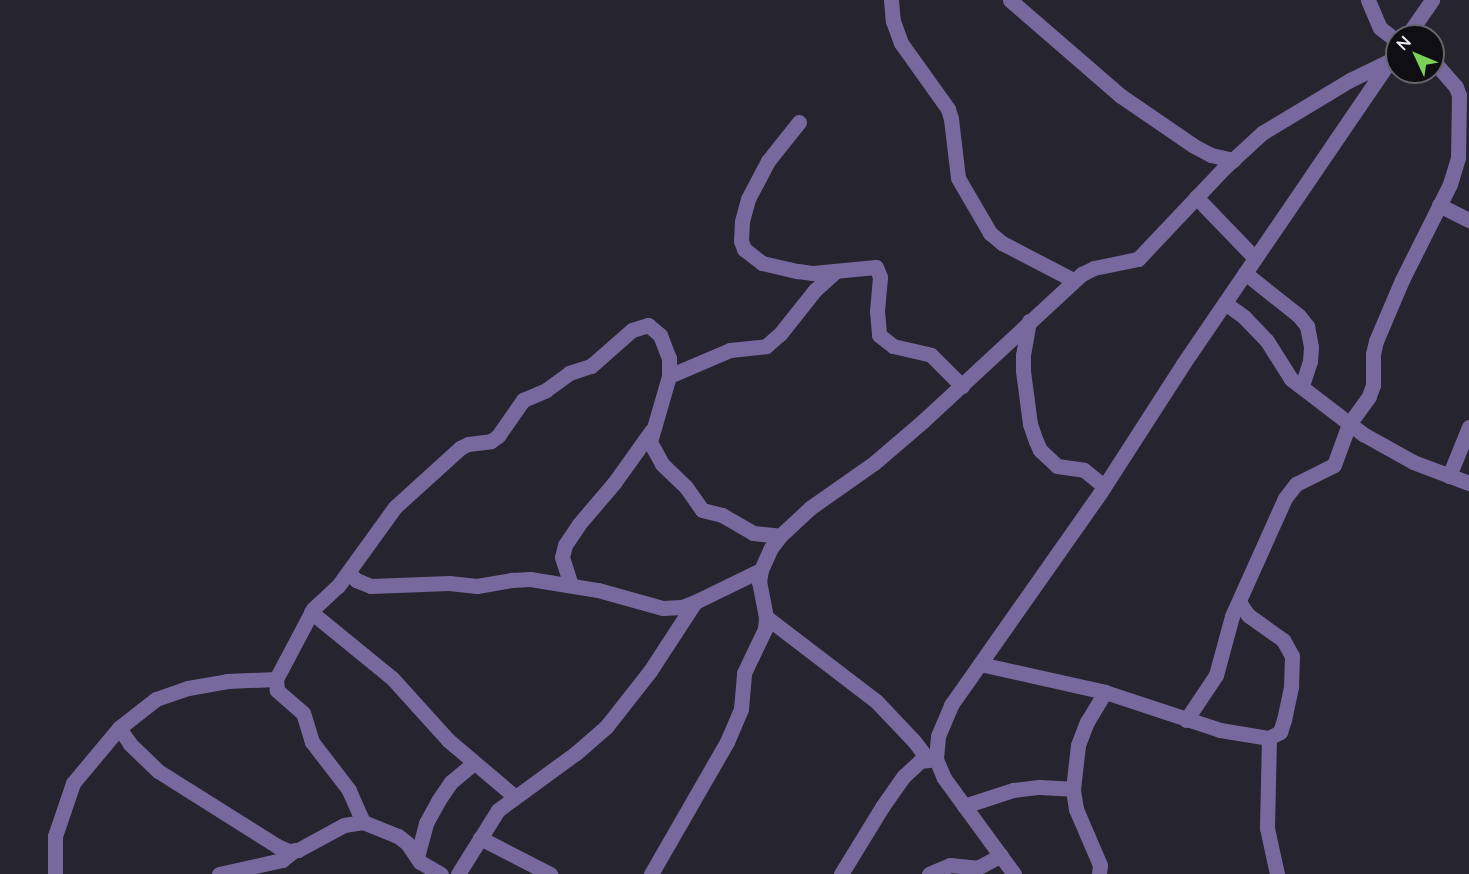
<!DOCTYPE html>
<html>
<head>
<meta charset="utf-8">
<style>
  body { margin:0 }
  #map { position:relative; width:1469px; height:874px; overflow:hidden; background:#26242f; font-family:Lato,sans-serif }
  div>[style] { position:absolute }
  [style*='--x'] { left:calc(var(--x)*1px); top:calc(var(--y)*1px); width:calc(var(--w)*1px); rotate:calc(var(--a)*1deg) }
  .minor>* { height:15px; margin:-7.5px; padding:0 7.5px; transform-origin:7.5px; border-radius:7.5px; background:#77699e }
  span { translate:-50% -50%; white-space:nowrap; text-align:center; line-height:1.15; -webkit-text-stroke:6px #0f0e13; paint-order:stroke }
  .north { position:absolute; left:1385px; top:24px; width:60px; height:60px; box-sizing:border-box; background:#0f0e13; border:2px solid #67666c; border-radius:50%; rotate:314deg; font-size:16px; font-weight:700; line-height:24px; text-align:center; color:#eceaf2 }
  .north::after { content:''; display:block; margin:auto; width:21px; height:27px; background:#7ad157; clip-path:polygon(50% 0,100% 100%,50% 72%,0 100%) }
</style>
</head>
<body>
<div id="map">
  <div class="minor">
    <div style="--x:891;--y:0;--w:21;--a:85"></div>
    <div style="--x:893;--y:21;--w:23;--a:70"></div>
    <div style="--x:901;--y:43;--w:81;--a:54.5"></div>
    <div style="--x:948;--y:109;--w:10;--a:73"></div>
    <div style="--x:951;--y:119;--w:59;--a:83.2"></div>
    <div style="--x:958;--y:178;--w:64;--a:59.8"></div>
    <div style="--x:990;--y:233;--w:16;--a:40"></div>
    <div style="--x:1002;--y:243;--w:80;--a:27.5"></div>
    <div style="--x:1010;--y:0;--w:147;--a:40.9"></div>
    <div style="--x:1121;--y:96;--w:88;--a:34.4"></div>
    <div style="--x:1194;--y:146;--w:19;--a:28"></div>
    <div style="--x:1211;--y:155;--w:23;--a:13"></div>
    <div style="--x:1368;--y:0;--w:30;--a:67"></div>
    <div style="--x:1380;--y:28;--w:21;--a:37"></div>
    <div style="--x:1407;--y:36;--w:44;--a:-55.2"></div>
    <div style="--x:799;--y:122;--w:50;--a:128.5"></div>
    <div style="--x:768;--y:161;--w:43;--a:117.8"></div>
    <div style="--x:748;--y:199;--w:24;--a:105"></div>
    <div style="--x:742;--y:222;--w:19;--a:93"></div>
    <div style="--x:741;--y:241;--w:9;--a:69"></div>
    <div style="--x:744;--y:249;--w:23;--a:38"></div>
    <div style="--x:762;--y:263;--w:37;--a:13"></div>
    <div style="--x:798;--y:271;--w:15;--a:8"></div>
    <div style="--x:813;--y:273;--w:63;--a:-5.4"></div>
    <div style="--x:876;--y:267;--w:11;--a:68"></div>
    <div style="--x:880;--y:277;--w:34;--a:95"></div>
    <div style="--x:877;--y:311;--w:24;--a:85"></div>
    <div style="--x:879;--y:335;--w:18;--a:38"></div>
    <div style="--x:893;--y:346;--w:39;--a:13"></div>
    <div style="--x:931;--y:355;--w:44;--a:45"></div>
    <div style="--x:1196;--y:197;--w:85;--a:46"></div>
    <div style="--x:1439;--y:205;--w:34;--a:27"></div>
    <div style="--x:1245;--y:273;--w:69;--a:38.5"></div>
    <div style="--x:1299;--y:316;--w:13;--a:51"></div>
    <div style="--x:1307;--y:326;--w:21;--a:79"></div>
    <div style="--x:1311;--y:347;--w:14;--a:94"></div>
    <div style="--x:1310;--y:361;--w:26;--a:108"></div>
    <div style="--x:1225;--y:303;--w:24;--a:36"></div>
    <div style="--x:1244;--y:317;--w:33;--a:46"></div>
    <div style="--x:1267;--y:341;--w:45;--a:57.7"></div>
    <div style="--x:1291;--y:379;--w:91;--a:37.4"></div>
    <div style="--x:1363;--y:434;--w:57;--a:29.2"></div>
    <div style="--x:1413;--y:462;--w:60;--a:20.6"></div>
    <div style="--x:1029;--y:321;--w:35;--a:100"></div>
    <div style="--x:1023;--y:355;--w:16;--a:90"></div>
    <div style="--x:1023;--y:371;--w:53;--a:82.5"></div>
    <div style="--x:1030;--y:424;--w:18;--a:71"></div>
    <div style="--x:1036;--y:441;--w:10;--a:66"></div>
    <div style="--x:1040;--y:450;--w:23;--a:43"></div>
    <div style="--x:1057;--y:466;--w:27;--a:8"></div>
    <div style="--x:1084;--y:470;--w:26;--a:39"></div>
    <div style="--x:669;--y:376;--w:66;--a:-23.1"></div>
    <div style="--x:730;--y:350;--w:36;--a:-6"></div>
    <div style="--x:766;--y:346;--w:18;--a:-41"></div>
    <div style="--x:780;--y:334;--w:56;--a:-51.5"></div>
    <div style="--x:815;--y:290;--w:28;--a:-42"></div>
    <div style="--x:1449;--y:476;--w:53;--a:-67.8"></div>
    <div style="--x:349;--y:573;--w:10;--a:45"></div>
    <div style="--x:356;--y:580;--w:16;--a:22"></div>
    <div style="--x:371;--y:586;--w:78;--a:-2.2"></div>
    <div style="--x:449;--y:583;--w:28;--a:6"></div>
    <div style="--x:477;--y:586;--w:36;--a:-10"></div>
    <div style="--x:512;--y:580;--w:18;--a:-3"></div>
    <div style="--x:530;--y:579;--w:69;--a:9.2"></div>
    <div style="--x:598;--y:590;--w:67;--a:15.5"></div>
    <div style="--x:663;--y:608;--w:19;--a:-3"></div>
    <div style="--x:682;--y:607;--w:14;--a:-21"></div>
    <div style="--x:695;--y:602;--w:73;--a:-25.9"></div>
    <div style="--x:571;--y:585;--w:29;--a:-108"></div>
    <div style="--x:562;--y:557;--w:12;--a:-76"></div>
    <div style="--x:565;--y:545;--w:25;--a:-56"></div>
    <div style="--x:579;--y:524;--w:54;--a:-49.5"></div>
    <div style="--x:614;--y:483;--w:65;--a:-54.4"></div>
    <div style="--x:311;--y:612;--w:104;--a:39.2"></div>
    <div style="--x:392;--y:678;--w:84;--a:47.9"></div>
    <div style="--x:448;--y:740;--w:87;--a:40.3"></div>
    <div style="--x:766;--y:617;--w:138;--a:37.4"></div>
    <div style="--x:876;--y:701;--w:55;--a:46.5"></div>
    <div style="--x:914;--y:741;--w:21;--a:53"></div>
    <div style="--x:980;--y:664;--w:128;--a:12.6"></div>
    <div style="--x:1105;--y:692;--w:121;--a:18.3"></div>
    <div style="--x:1220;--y:730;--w:50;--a:9.3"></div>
    <div style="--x:1269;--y:738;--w:13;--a:-29"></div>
    <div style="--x:1280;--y:732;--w:13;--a:-72"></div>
    <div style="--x:1284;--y:720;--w:35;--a:-78"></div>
    <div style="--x:1291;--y:686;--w:30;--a:-88"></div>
    <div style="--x:1292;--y:656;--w:18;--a:-119"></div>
    <div style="--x:1283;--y:640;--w:43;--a:-144.5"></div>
    <div style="--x:1248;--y:615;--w:16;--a:-125"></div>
    <div style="--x:1186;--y:720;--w:54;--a:-56.3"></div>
    <div style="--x:1216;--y:675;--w:61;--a:-74.8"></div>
    <div style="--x:1232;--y:616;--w:129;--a:-65.8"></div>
    <div style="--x:1285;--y:498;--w:18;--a:-52"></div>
    <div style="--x:1296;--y:484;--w:42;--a:-26.6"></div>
    <div style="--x:1334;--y:465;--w:44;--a:-69.9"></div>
    <div style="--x:1349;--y:424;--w:34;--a:-54"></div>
    <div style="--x:1369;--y:396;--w:12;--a:-70"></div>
    <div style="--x:1373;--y:385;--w:31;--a:-90"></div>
    <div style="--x:1373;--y:354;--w:13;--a:-77"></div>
    <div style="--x:1376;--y:341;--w:66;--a:-66.9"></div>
    <div style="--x:1402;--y:280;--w:107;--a:-63.4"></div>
    <div style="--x:1450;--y:184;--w:27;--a:-73"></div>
    <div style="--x:1458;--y:158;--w:63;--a:-89.1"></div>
    <div style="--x:1459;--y:95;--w:9;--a:-111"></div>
    <div style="--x:1456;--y:87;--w:35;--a:-131"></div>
    <div style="--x:119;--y:728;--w:19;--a:55"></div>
    <div style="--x:130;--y:744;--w:39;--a:44"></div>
    <div style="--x:158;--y:771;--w:141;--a:32.2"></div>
    <div style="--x:277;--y:846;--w:13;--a:23"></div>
    <div style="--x:289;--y:851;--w:9;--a:-6"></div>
    <div style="--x:298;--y:850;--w:52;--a:-28.5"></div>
    <div style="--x:344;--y:825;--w:19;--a:-9"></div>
    <div style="--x:363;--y:822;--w:38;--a:22"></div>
    <div style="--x:398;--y:836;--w:11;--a:38"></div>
    <div style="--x:407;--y:843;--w:23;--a:56"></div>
    <div style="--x:420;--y:862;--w:24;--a:30"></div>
    <div style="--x:1269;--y:738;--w:90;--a:91.3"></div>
    <div style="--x:1267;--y:828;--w:47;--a:77.7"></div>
    <div style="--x:964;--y:806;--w:52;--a:-18.1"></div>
    <div style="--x:1013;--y:790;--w:26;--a:-7"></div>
    <div style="--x:1039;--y:787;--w:34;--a:3"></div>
    <div style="--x:363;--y:822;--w:35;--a:-114"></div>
    <div style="--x:349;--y:790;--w:61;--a:-127.6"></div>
    <div style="--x:312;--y:742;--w:30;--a:-107"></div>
    <div style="--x:303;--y:713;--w:35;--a:-139"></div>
    <div style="--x:277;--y:690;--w:11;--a:-95"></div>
    <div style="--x:276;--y:679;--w:79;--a:-62.1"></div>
    <div style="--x:313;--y:609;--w:34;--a:-43"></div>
    <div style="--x:338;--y:586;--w:97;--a:-54.2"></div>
    <div style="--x:395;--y:507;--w:88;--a:-42.2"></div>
    <div style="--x:460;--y:448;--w:9;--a:-27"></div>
    <div style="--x:468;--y:444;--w:23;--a:-7"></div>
    <div style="--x:491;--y:441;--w:9;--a:-36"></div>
    <div style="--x:498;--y:436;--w:44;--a:-55.2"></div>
    <div style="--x:523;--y:400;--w:25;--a:-23"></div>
    <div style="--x:546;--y:390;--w:29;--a:-36"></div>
    <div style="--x:569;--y:373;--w:23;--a:-18"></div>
    <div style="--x:591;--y:366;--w:55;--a:-41.3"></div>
    <div style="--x:632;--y:330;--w:17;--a:-17"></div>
    <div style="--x:648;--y:325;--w:16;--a:40"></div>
    <div style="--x:660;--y:335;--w:25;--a:69"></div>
    <div style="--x:669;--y:358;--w:18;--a:90"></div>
    <div style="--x:669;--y:376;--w:69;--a:106.1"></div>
    <div style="--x:650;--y:442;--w:25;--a:61"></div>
    <div style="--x:662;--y:464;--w:33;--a:44"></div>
    <div style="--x:686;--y:487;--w:28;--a:55"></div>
    <div style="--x:702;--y:510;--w:21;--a:14"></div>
    <div style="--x:722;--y:515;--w:36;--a:30"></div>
    <div style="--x:753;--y:533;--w:27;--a:6"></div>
    <div style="--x:480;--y:838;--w:79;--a:27.2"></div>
    <div style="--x:417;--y:857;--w:35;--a:-75"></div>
    <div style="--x:426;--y:823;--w:25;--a:-61"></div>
    <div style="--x:438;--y:801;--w:23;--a:-56"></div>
    <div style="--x:451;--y:782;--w:30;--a:-40"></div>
    <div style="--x:55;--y:874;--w:38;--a:-90"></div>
    <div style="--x:55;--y:836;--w:56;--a:-71.2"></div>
    <div style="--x:73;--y:783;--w:72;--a:-50.1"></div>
    <div style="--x:119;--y:728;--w:47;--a:-38.1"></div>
    <div style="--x:156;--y:699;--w:34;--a:-19"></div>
    <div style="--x:188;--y:688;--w:40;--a:-10"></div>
    <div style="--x:227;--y:681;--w:49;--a:-2.3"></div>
    <div style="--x:219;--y:874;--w:65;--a:-12.5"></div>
    <div style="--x:282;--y:860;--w:16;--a:-38"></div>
    <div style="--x:458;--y:874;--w:75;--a:-58"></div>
    <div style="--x:498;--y:810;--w:97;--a:-36.2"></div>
    <div style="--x:576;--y:753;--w:40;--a:-41"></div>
    <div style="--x:606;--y:727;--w:71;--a:-51.8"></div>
    <div style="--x:650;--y:671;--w:82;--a:-56.9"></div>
    <div style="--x:651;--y:874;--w:152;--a:-60.1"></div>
    <div style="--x:727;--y:742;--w:36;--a:-67"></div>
    <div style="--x:741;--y:709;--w:36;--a:-85"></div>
    <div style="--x:744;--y:673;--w:49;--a:-64.5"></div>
    <div style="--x:765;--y:629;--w:12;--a:-85"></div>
    <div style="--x:766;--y:617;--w:36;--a:-101"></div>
    <div style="--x:759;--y:582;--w:12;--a:-81"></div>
    <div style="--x:761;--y:570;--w:24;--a:-66"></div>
    <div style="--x:771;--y:548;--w:15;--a:-53"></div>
    <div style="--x:780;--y:536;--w:41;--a:-43"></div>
    <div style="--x:810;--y:508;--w:78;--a:-35.1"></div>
    <div style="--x:874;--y:463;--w:65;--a:-40.6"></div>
    <div style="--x:923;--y:421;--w:217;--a:-42.8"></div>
    <div style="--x:1082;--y:274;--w:13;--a:-27"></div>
    <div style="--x:1094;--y:268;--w:45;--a:-11.6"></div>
    <div style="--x:1138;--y:259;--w:125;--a:-46.6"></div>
    <div style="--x:1224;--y:168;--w:52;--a:-42.6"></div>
    <div style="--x:1262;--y:133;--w:103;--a:-31.1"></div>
    <div style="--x:1350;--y:80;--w:43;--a:-26"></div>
    <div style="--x:841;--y:874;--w:79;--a:-58.5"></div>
    <div style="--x:882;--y:807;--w:38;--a:-55"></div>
    <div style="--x:904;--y:776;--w:22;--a:-43"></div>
    <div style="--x:920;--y:761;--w:16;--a:-7"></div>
    <div style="--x:929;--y:874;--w:23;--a:-23"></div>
    <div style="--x:950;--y:865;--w:27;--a:6"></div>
    <div style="--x:977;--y:868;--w:27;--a:-28"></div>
    <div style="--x:1014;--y:874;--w:119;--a:-126.1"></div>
    <div style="--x:944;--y:778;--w:21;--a:-113"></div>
    <div style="--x:936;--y:759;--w:23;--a:-85"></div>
    <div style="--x:938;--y:736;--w:34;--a:-67"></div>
    <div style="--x:951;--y:705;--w:259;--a:-54.9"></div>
    <div style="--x:1100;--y:493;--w:153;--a:-57.2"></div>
    <div style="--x:1183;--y:364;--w:380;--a:-55.7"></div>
    <div style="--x:1099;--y:874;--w:9;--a:-84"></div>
    <div style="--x:1100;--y:865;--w:61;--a:-113.2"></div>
    <div style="--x:1076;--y:809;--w:20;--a:-99"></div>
    <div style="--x:1073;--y:789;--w:44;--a:-83.5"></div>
    <div style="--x:1078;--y:745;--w:25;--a:-69"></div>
    <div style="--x:1087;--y:722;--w:35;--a:-59"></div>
  </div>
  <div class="north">N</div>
</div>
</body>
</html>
